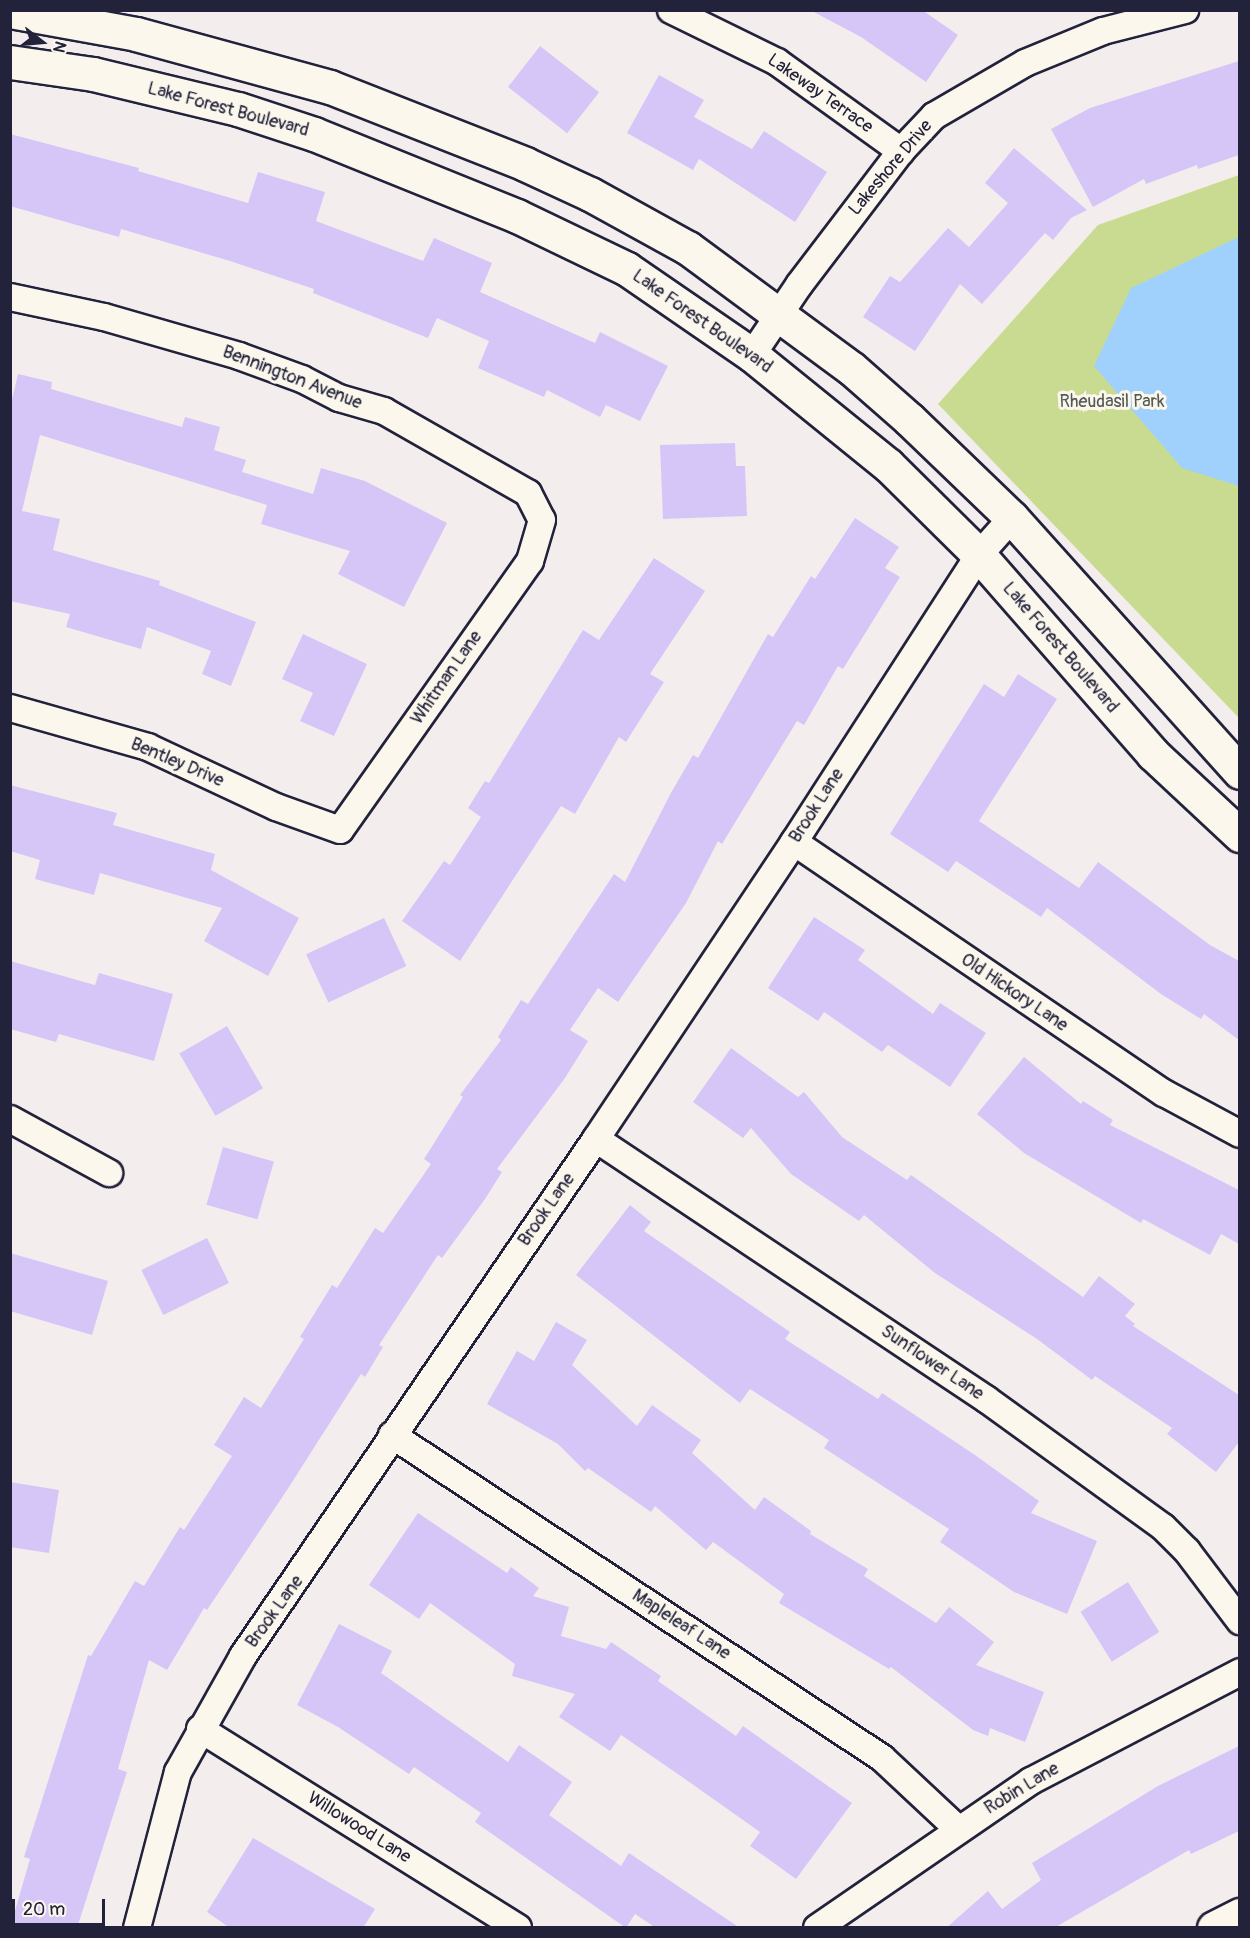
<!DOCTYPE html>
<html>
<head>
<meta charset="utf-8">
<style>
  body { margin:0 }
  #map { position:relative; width:1250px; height:1938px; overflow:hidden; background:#f4edee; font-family:Pangolin,sans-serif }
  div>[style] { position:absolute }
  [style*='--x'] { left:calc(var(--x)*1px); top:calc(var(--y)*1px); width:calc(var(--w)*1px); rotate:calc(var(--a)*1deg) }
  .green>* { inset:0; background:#c9db90 }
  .water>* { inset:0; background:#9fd1fc }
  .building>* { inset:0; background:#d6c6f8; transform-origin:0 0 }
  .roads { filter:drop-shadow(2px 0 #22223b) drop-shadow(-2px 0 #22223b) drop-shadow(0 2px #22223b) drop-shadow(0 -2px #22223b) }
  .minor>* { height:26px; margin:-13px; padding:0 13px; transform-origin:13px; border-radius:13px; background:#fbf7ec }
  .tertiary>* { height:33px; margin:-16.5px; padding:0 16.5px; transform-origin:16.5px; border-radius:16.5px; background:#fbf7ec }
  .secondary>* { height:33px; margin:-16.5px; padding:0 16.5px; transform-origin:16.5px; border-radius:16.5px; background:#fbf7ec }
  span { translate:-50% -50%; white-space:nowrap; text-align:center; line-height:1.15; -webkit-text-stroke:6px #fbf7ec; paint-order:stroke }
  .street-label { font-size:18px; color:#22223b }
  .park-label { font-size:18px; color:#545a54 }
  .frame { position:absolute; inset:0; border:12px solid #22223b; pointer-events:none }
  .north { position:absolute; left:12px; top:12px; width:60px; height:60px; -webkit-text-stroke:4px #fbf7ec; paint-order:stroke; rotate:106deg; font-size:16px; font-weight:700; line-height:24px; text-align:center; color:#22223b }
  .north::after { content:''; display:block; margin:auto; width:21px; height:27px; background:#22223b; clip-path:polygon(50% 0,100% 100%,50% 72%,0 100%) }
  .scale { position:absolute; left:12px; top:1899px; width:93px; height:27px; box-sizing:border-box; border:3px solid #22223b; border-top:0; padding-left:8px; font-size:18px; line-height:21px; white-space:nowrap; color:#22223b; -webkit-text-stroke:4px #fbf7ec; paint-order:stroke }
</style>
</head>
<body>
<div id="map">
  <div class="green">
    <div style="clip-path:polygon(1239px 175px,1239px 718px,938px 404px,1098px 225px)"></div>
  </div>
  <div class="water">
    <div style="clip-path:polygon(1239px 237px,1239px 486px,1182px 468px,1094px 366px,1131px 288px)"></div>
  </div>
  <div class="building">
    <div style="clip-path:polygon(810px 10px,922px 10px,958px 35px,926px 82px,861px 37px)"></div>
    <div style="left:540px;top:46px;width:75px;height:52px;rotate:38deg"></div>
    <div style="clip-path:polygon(1239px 61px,1239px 155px,1198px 169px,1197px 165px,1146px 184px,1144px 179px,1093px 207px,1051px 129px,1090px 108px)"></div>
    <div style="clip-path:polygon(659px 75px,704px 100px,694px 117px,752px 149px,764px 131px,827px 172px,795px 222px,699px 159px,693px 170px,627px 133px)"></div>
    <div style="clip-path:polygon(10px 134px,139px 168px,138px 171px,248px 203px,258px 172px,325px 192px,316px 221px,423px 261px,434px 238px,492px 263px,480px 292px,595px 343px,600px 332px,668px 366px,640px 421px,606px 405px,600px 417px,547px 390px,544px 397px,478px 368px,489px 341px,437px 318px,428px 338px,313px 293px,314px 289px,230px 261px,121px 229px,119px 237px,10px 206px)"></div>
    <div style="clip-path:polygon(1014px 148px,1087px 210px,1071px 218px,1053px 240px,1045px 233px,982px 304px,960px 284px,915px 351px,863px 317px,890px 276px,900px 282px,948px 228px,969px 247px,1008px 203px,985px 183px)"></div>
    <div style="clip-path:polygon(18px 374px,52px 382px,51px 389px,182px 427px,185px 417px,220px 427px,214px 450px,246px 460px,242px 472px,313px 494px,321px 468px,365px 481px,447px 523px,404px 607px,338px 574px,350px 551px,261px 524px,267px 505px,40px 435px,22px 511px,60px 519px,53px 550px,160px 581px,159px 585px,256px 622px,231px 686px,202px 674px,211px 651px,147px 627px,141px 649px,66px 627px,70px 614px,10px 601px,10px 408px)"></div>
    <div style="clip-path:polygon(735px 443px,736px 466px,745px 466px,747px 516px,663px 519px,660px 445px)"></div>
    <div style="clip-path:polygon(855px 518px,899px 547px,885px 568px,900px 577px,843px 669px,838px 666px,804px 725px,797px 721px,722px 844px,718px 841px,686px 903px,618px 1002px,598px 988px,570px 1030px,588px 1041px,565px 1078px,497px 1169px,502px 1172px,485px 1199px,442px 1258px,438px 1255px,379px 1345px,383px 1347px,365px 1377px,361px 1374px,287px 1490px,207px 1610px,204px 1608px,167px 1670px,149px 1660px,118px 1769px,127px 1772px,77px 1928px,10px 1928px,30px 1859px,24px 1857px,88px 1655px,91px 1656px,135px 1581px,144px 1586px,180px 1527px,184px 1530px,232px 1456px,214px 1445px,244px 1397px,261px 1408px,304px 1339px,300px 1337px,332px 1285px,337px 1288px,375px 1228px,383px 1233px,431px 1164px,424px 1159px,463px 1097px,460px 1095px,501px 1040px,498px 1037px,521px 1000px,528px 1004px,614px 874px,625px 882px,672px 791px,693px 755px,698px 758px,768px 634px,773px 637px,811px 576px,815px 579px)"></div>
    <div style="clip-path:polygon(654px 558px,705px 591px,650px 674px,664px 682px,626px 742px,619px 737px,575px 814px,561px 806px,460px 961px,402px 921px,444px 861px,450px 865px,481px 817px,468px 808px,485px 781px,489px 783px,583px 630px,599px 640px)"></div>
    <div style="clip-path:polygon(303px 634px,367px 664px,334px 736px,300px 721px,313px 693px,282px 679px)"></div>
    <div style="clip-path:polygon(1018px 674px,1057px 699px,979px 821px,1079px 888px,1098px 862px,1210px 945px,1239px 961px,1239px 1040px,1204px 1014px,1201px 1019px,1161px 994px,1047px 908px,1041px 917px,956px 861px,948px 872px,890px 834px,984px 684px,1004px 697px)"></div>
    <div style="clip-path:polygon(10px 785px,117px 813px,113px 825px,215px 854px,211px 870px,299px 918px,268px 976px,204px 941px,222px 908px,100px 873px,94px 895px,35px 879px,40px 860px,10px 851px)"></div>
    <div style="clip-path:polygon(814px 917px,865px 950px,858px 960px,933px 1014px,940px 1003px,986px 1033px,950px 1087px,888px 1045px,882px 1052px,824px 1012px,818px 1021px,768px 988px)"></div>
    <div style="left:384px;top:918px;width:53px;height:86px;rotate:65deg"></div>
    <div style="clip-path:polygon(10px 961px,95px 985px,99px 973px,173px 994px,154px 1061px,59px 1034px,56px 1042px,10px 1029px)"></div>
    <div style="left:227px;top:1026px;width:72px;height:55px;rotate:60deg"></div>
    <div style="clip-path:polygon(731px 1048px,798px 1097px,804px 1092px,842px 1137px,907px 1180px,911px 1175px,1083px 1297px,1099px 1276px,1135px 1304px,1125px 1316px,1135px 1324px,1133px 1326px,1239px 1395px,1239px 1442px,1216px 1472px,1167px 1434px,1172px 1428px,1095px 1376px,1092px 1380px,1037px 1339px,935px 1273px,864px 1215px,859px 1221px,791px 1174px,751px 1128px,743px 1138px,693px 1102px)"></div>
    <div style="clip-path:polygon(1024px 1057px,1081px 1104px,1083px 1101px,1113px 1120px,1110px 1125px,1239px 1190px,1239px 1244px,1221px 1234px,1210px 1255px,1143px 1219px,1141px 1223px,1024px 1153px,977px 1114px)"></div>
    <div style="left:223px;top:1147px;width:53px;height:60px;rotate:16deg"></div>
    <div style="clip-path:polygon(630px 1205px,651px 1222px,644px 1231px,790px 1332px,785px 1339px,878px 1399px,882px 1393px,975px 1455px,1039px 1501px,1031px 1513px,1097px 1541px,1067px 1614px,1014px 1592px,940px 1542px,949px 1529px,824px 1448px,829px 1440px,750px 1389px,740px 1403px,576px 1275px)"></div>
    <div style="left:207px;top:1238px;width:50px;height:73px;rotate:64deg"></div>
    <div style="clip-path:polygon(10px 1253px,108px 1281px,92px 1335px,10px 1311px)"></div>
    <div style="clip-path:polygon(556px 1322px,587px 1340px,572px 1365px,637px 1426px,652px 1405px,701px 1440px,692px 1453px,755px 1510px,764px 1497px,811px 1531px,810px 1534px,868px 1569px,864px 1576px,936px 1623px,949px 1607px,994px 1642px,976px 1665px,1044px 1692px,1025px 1742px,990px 1728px,988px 1736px,973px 1730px,891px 1667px,889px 1669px,779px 1603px,784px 1594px,713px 1542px,706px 1550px,655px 1506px,651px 1512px,588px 1468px,585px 1471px,558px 1444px,487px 1404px,517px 1351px,534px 1361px)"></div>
    <div style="clip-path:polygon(10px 1482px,59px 1490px,49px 1553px,10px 1547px)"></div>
    <div style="clip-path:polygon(418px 1513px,507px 1573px,511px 1567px,539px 1588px,533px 1596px,569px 1607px,561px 1636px,606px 1649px,611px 1642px,661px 1676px,658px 1681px,736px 1736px,743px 1726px,852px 1803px,796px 1879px,750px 1846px,760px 1832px,685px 1779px,621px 1735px,610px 1751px,559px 1717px,575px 1694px,512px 1676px,515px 1664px,430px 1603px,419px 1619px,369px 1585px)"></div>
    <div style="left:1128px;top:1582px;width:59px;height:56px;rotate:58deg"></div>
    <div style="clip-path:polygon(339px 1624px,392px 1651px,381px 1673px,508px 1762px,519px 1745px,572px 1782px,549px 1815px,621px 1866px,629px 1853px,740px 1928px,656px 1928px,635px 1914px,626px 1928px,475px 1822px,481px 1813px,414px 1767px,409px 1774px,338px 1727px,297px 1705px)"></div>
    <div style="clip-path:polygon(1239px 1746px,1239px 1831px,1191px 1854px,1189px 1850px,1054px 1928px,946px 1928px,988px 1891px,1002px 1909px,1041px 1880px,1032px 1863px,1158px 1786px)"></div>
    <div style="clip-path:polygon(253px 1838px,375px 1909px,363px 1928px,230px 1928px,207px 1912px)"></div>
  </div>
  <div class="roads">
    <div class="minor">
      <div style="--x:671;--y:10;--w:118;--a:26.1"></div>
      <div style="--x:777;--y:62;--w:153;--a:35.7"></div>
      <div style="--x:10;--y:297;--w:96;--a:12"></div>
      <div style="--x:104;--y:317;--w:141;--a:16.1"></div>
      <div style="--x:239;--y:356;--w:67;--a:20.1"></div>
      <div style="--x:302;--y:379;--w:42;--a:27.2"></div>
      <div style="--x:339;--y:398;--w:47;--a:16.1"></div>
      <div style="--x:384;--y:411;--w:166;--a:29.7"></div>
      <div style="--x:528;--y:493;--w:30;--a:63"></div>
      <div style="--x:542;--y:520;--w:43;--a:106.3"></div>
      <div style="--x:530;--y:561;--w:329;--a:125.2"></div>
      <div style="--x:340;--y:830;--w:68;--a:-160.2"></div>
      <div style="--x:276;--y:807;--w:141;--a:-154.9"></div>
      <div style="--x:148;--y:747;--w:143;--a:-164.2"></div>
      <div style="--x:752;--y:355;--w:84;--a:-56.1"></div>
      <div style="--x:799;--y:285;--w:168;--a:-52.7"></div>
      <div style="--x:901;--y:151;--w:48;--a:-46.7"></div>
      <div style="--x:934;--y:116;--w:105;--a:-30.2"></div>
      <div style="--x:1025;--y:63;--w:84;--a:-22.3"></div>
      <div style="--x:1103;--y:31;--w:85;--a:-14.4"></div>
      <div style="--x:794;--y:842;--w:447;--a:34.2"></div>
      <div style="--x:1164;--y:1093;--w:86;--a:28.3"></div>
      <div style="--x:10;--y:1119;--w:113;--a:28.6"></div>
      <div style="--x:596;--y:1139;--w:469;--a:33.7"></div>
      <div style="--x:986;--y:1399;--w:218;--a:35.9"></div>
      <div style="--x:1163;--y:1527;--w:34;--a:45"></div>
      <div style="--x:1187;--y:1551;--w:88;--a:52.9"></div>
      <div style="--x:392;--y:1435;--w:587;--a:33.39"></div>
      <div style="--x:882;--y:1758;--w:104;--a:43.1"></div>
      <div style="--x:200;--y:1729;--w:375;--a:32"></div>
      <div style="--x:137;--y:1928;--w:161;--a:-75.3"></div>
      <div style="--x:178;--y:1772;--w:133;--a:-60.7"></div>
      <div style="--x:243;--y:1656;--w:626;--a:-55.68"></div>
      <div style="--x:596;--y:1139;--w:357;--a:-56.3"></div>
      <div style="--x:794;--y:842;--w:341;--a:-57.2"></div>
      <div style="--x:979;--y:555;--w:50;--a:-48.3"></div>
      <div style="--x:817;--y:1928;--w:260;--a:-34.5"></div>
      <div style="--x:1031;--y:1781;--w:236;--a:-27.5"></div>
    </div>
    <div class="tertiary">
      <div style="--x:10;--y:11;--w:128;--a:10.3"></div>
      <div style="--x:136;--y:34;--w:201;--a:15.3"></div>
      <div style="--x:330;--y:87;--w:210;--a:21.5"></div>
      <div style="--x:525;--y:164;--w:72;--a:24.8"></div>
      <div style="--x:590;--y:194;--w:112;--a:28.9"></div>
      <div style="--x:688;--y:248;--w:202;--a:36.4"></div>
      <div style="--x:851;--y:368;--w:77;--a:41.3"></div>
      <div style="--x:909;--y:419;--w:143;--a:43.9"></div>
      <div style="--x:1012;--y:518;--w:341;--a:48.1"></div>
      <div style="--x:10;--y:62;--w:84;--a:8.2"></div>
      <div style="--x:93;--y:74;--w:149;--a:13.6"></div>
      <div style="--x:238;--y:109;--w:80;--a:18.2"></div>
      <div style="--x:314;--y:134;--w:219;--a:22"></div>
      <div style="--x:517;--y:216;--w:122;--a:25.7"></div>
      <div style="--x:627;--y:269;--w:152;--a:34.5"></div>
      <div style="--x:752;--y:355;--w:175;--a:39"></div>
      <div style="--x:888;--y:465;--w:128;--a:44.7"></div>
      <div style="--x:979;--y:555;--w:264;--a:48.8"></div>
      <div style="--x:1153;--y:754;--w:119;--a:43"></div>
    </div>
    <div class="secondary">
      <div style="--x:1214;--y:1928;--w:29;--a:-27"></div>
    </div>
  </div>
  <div class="street-label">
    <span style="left:820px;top:94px;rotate:35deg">Lakeway Terrace</span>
    <span style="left:228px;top:110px;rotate:15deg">Lake Forest Boulevard</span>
    <span style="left:891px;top:168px;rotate:-50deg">Lakeshore Drive</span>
    <span style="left:702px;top:322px;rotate:35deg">Lake Forest Boulevard</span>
    <span style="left:292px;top:378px;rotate:21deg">Bennington Avenue</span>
    <span style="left:1060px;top:648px;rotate:49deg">Lake Forest Boulevard</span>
    <span style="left:447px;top:678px;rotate:-55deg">Whitman Lane</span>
    <span style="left:177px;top:763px;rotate:23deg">Bentley Drive</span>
    <span style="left:817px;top:806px;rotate:-57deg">Brook Lane</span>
    <span style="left:1014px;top:993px;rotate:34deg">Old Hickory Lane</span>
    <span style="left:547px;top:1210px;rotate:-55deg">Brook Lane</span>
    <span style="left:932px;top:1363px;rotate:34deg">Sunflower Lane</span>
    <span style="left:275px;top:1612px;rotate:-54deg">Brook Lane</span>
    <span style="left:681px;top:1625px;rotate:33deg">Mapleleaf Lane</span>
    <span style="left:1022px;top:1789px;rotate:-31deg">Robin Lane</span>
    <span style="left:359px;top:1828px;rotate:32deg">Willowood Lane</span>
  </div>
  <div class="park-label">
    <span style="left:1112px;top:402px">Rheudasil Park</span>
  </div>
  <div class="frame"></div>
  <div class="north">N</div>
  <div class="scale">20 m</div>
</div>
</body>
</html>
